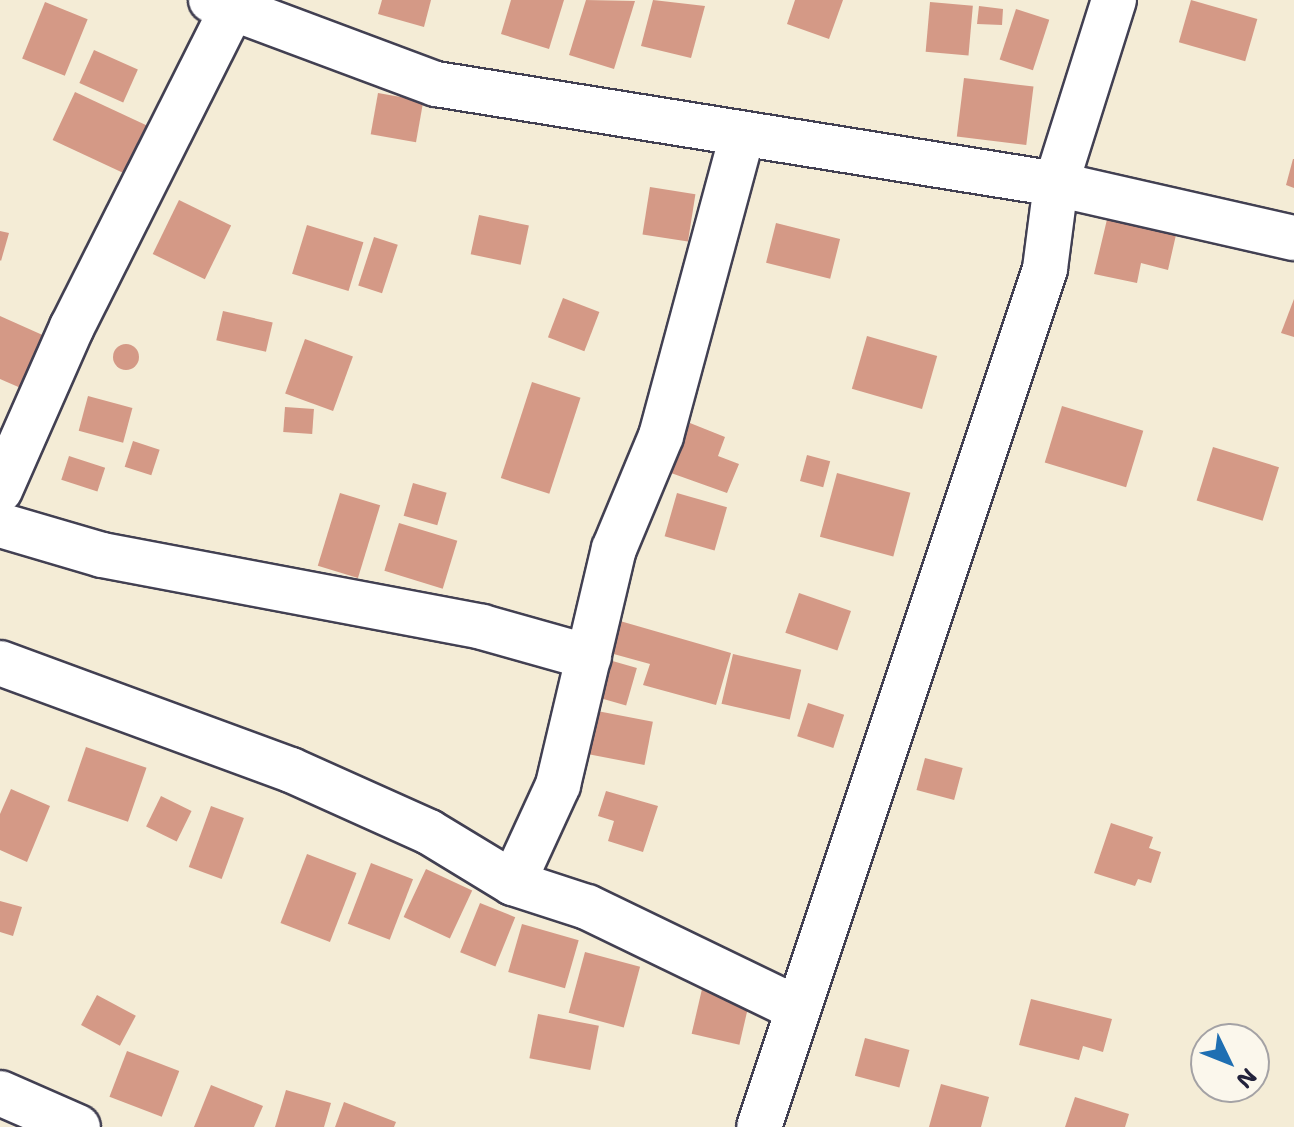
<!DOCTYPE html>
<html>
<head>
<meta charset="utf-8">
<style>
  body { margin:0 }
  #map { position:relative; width:1294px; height:1127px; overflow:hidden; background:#f4ecd6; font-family:"Shantell Sans",sans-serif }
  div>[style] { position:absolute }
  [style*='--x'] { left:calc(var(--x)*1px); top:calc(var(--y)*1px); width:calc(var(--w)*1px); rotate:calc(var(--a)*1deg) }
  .building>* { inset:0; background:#d49986; transform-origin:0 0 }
  .round { border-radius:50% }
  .roads { filter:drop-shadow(2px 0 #424052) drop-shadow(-2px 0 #424052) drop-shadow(0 2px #424052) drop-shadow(0 -2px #424052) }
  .street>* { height:44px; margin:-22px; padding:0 22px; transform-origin:22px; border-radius:22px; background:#fff }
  span { translate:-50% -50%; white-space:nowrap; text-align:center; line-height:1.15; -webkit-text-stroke:7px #fbf7ec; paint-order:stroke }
  .north { position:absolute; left:1190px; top:1023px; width:80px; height:80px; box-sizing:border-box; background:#fbf7ec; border:2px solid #a4a2a5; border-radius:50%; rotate:133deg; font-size:22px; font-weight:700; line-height:32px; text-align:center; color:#22223b }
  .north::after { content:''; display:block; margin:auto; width:28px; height:36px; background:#1f6fb2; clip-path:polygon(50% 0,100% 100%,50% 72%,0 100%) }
</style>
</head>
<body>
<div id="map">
  <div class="building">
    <div style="clip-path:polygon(382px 0,431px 0,424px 27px,378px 14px)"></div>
    <div style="clip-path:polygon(511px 0,564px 0,549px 49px,501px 34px)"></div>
    <div style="clip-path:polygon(586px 0,635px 1px,614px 69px,569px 55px)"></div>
    <div style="clip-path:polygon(653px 0,705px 6px,691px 58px,641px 46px)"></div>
    <div style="clip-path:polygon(795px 0,843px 0,829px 39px,787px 24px)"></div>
    <div style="left:1191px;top:0;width:69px;height:44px;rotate:16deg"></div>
    <div style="left:45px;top:2px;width:46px;height:61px;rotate:22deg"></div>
    <div style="left:930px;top:2px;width:43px;height:50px;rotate:5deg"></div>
    <div style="clip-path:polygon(979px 6px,1003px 9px,1002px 25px,977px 24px)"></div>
    <div style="left:1016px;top:9px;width:35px;height:53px;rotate:18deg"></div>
    <div style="left:94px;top:50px;width:48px;height:36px;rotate:24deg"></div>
    <div style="left:964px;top:78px;width:70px;height:59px;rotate:7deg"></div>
    <div style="left:75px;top:92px;width:84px;height:53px;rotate:25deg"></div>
    <div style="left:378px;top:93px;width:46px;height:42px;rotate:10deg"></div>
    <div style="clip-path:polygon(1293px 159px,1294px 159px,1294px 188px,1286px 185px)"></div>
    <div style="left:650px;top:187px;width:46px;height:48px;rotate:9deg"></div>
    <div style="left:179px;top:200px;width:58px;height:60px;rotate:26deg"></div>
    <div style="clip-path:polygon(1109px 211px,1178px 226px,1168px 270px,1141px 263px,1137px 283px,1094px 274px)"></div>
    <div style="left:479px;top:215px;width:51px;height:40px;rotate:12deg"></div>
    <div style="left:776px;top:223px;width:66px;height:41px;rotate:14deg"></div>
    <div style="left:307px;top:225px;width:59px;height:51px;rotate:17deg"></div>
    <div style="clip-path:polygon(0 231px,9px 233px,1px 261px,0 260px)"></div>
    <div style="left:374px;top:237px;width:25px;height:51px;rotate:18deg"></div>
    <div style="left:563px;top:298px;width:39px;height:42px;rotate:21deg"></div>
    <div style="clip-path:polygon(1294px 299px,1294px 337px,1281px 333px)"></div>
    <div style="left:223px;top:311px;width:51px;height:30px;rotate:13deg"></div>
    <div style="clip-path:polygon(0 316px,47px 337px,23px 389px,0 379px)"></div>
    <div style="left:867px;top:336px;width:73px;height:55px;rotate:16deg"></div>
    <div style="left:305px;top:339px;width:51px;height:58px;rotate:20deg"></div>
    <div class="round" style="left:113px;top:344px;width:26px;height:26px"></div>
    <div style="left:532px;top:382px;width:51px;height:101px;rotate:18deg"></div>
    <div style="left:88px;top:396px;width:46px;height:36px;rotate:15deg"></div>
    <div style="left:1062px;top:406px;width:85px;height:59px;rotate:17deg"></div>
    <div style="left:285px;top:407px;width:29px;height:25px;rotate:4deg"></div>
    <div style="clip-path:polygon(690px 423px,725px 437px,718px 456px,739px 464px,727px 493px,671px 473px)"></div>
    <div style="left:133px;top:441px;width:28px;height:27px;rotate:18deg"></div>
    <div style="left:1213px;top:447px;width:69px;height:56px;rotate:17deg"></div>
    <div style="left:807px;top:455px;width:24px;height:27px;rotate:15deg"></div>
    <div style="left:69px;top:456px;width:38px;height:25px;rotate:18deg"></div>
    <div style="left:837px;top:473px;width:76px;height:66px;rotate:15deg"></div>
    <div style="left:413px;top:483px;width:35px;height:34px;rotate:16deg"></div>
    <div style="left:340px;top:493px;width:42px;height:76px;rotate:17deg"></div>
    <div style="left:677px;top:493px;width:52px;height:45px;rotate:16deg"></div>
    <div style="left:399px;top:523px;width:61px;height:50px;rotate:17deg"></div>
    <div style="left:799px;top:593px;width:55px;height:42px;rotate:19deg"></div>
    <div style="clip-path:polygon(620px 621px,731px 653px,716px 705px,643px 685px,650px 664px,610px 653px)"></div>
    <div style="left:733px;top:654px;width:70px;height:51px;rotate:13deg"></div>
    <div style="left:609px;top:660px;width:29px;height:39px;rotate:16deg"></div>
    <div style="left:808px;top:703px;width:38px;height:35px;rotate:18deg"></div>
    <div style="left:592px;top:710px;width:62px;height:44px;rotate:11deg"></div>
    <div style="left:86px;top:747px;width:64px;height:57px;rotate:19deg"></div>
    <div style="left:925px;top:758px;width:39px;height:33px;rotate:15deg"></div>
    <div style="clip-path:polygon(11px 789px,50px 806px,27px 862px,0 850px,0 814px)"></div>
    <div style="clip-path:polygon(606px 791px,658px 806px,643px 852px,608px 841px,614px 821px,598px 816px)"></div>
    <div style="left:161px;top:796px;width:34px;height:34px;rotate:26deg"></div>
    <div style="left:211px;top:806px;width:35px;height:65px;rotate:20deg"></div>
    <div style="clip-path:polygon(1111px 823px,1153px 837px,1149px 848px,1161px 852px,1151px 883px,1138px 879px,1135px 886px,1094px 873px)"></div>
    <div style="left:307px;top:854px;width:53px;height:74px;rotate:21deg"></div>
    <div style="left:371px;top:863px;width:45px;height:65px;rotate:21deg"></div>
    <div style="left:426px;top:869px;width:51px;height:53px;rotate:25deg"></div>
    <div style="clip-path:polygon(0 901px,22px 907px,13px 936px,0 932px)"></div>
    <div style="left:480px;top:903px;width:38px;height:53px;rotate:22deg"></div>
    <div style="left:522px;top:924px;width:59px;height:50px;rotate:16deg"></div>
    <div style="left:585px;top:952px;width:57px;height:63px;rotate:15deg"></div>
    <div style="left:702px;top:989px;width:49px;height:46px;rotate:13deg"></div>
    <div style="left:97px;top:995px;width:44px;height:34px;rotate:28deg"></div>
    <div style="clip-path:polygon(1031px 999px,1112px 1019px,1103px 1052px,1083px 1046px,1079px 1060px,1019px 1045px)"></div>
    <div style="left:538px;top:1014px;width:62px;height:45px;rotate:11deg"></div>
    <div style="left:865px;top:1038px;width:46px;height:39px;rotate:15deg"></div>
    <div style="left:127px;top:1051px;width:56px;height:49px;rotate:21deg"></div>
    <div style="clip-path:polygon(941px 1084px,989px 1097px,981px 1127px,929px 1127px)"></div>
    <div style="clip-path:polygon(211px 1085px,263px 1106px,254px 1127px,194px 1127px)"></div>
    <div style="clip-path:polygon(286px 1090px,331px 1103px,324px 1127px,275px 1127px)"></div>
    <div style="clip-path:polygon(1075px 1097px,1129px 1114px,1125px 1127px,1065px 1127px)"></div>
    <div style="clip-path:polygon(344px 1102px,396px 1122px,394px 1127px,335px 1127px)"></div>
  </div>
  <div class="roads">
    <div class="street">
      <div style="--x:211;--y:0;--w:240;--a:20.5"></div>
      <div style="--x:436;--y:84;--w:628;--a:9.16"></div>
      <div style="--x:1056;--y:184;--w:86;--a:97.4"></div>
      <div style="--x:1045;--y:269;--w:904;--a:108.43"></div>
      <div style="--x:1114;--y:0;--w:193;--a:107.5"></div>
      <div style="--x:1056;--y:184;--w:244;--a:12.8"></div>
      <div style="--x:0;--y:490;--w:178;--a:-66.2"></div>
      <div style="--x:72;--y:327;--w:360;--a:-63.3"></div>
      <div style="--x:0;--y:525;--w:106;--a:16.4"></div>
      <div style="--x:102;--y:555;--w:387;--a:10.7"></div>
      <div style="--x:482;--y:627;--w:111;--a:15.7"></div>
      <div style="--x:0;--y:663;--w:310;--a:20.2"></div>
      <div style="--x:291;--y:770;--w:151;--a:24.2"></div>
      <div style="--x:429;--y:832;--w:98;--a:31.3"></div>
      <div style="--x:513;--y:883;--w:78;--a:18"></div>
      <div style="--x:587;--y:907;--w:234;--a:25.8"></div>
      <div style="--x:513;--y:883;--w:108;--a:-65.3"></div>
      <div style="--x:558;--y:785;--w:243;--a:-76.7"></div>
      <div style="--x:614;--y:549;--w:122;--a:-67.4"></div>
      <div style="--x:661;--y:436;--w:312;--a:-74.9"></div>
      <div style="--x:0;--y:1093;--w:85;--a:23.6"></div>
    </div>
  </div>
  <div class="north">N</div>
</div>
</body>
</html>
